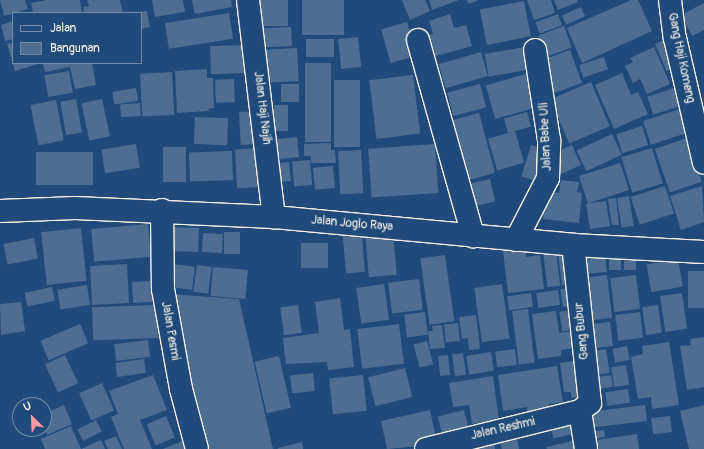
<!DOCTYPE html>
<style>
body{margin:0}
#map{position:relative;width:704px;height:449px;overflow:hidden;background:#1f4a7a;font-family:Pangolin,sans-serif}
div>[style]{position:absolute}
.building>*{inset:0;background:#4d6e92;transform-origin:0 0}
.roads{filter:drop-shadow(1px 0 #f4f1e8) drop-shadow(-1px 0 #f4f1e8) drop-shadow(0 1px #f4f1e8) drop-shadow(0 -1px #f4f1e8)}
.minor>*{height:22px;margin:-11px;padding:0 11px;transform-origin:11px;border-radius:11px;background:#1f4a7a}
.major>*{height:22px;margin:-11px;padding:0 11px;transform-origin:11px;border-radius:11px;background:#1f4a7a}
span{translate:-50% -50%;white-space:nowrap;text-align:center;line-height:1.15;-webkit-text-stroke:3.5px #1f4a7a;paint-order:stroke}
.street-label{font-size:12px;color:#f4f1e8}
.legend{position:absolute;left:12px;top:12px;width:130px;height:52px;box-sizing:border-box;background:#1f4a7a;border:1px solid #748da6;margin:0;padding:5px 7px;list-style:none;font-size:12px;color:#f4f1e8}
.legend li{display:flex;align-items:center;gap:8px;height:20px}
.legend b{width:20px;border:1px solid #748da6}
.north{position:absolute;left:12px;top:397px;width:40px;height:40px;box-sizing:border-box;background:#1f4a7a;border:1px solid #748da6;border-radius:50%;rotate:336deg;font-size:11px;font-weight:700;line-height:16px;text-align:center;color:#f4f1e8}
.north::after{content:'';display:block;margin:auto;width:14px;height:18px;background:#ff9aa2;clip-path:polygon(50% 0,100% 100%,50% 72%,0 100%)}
</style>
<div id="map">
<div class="building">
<i style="clip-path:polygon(0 0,25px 0,28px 9px,4px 16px)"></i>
<i style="clip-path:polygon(47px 0,80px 0,82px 13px,33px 13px,31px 3px)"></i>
<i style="clip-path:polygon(87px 0,120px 0,123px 13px,84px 13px,83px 7px,89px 6px)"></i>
<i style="clip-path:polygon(152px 0,183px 0,185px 12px,155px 17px)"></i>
<i style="clip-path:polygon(192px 0,231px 0,232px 7px,195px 14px)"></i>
<i style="left:257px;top:0;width:31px;height:26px"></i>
<i style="left:302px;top:0;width:42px;height:35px"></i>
<i style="clip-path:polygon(402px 0,425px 0,430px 11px,410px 20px)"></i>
<i style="clip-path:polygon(429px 0,459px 0,432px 10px)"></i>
<i style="clip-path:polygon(467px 0,479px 0,469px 4px)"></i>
<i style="clip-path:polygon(527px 0,551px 0,555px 13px,534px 20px)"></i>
<i style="clip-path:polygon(554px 0,577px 0,578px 2px,558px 10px)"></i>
<i style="clip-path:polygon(631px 0,638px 0,652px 31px,582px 63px,567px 28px)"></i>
<i style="left:524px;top:1px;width:36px;height:45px;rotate:79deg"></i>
<i style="clip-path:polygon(704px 3px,704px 30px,692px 36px,681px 15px)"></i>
<i style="left:581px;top:7px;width:10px;height:21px;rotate:66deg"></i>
<i style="clip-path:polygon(147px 11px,150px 27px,141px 29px,141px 13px,138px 12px)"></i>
<i style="left:229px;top:13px;width:26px;height:65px;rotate:81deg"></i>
<i style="clip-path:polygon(450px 14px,454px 28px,466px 25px,472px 46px,429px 58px,423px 37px,433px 34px,429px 21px)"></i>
<i style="left:558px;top:14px;width:12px;height:24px;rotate:70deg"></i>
<i style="clip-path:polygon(13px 21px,13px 39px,5px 41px,1px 25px)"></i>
<i style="left:407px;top:22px;width:35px;height:27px;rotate:74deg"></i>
<i style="left:564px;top:26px;width:23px;height:27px;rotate:70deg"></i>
<i style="left:291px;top:27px;width:19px;height:30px;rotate:87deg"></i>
<i style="left:358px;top:37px;width:30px;height:20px;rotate:84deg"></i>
<i style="left:334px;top:39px;width:18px;height:28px;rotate:90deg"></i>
<i style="left:666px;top:39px;width:30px;height:12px;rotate:67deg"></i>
<i style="clip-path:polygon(13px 43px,13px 63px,41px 63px,15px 71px,7px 44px)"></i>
<i style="left:244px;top:45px;width:28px;height:34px;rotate:88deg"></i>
<i style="left:530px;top:46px;width:23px;height:46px;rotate:80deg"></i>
<i style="clip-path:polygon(654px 47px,670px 84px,647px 94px,640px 79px,633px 83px,625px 66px,633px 62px,630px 58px)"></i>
<i style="left:297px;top:48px;width:33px;height:33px;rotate:87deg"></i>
<i style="left:570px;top:50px;width:35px;height:30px;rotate:70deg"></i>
<i style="left:481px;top:52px;width:25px;height:44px;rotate:74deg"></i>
<i style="left:604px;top:57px;width:13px;height:26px;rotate:72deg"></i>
<i style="clip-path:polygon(43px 63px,92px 63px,96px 85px,75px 89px,70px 67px,45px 72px)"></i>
<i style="left:305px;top:63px;width:26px;height:79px"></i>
<i style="clip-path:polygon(207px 69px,207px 78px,213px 78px,214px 108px,208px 109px,209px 111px,177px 113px,175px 71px)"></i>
<i style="left:69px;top:71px;width:22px;height:25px;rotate:80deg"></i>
<i style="left:172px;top:72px;width:43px;height:32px;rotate:87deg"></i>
<i style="left:529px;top:73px;width:35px;height:45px;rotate:74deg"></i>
<i style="clip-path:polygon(622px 73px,631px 95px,638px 92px,648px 114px,614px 129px,595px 85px)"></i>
<i style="left:413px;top:75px;width:59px;height:44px;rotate:83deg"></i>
<i style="left:234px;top:79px;width:23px;height:19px;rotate:88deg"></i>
<i style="left:334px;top:80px;width:26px;height:67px"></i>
<i style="left:591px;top:82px;width:48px;height:44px;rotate:67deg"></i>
<i style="left:281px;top:84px;width:18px;height:18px"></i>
<i style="left:480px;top:84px;width:24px;height:34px;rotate:75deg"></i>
<i style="left:136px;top:88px;width:13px;height:24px;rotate:81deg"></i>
<i style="left:674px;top:88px;width:19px;height:28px;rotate:72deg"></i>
<i style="left:76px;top:99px;width:34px;height:16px;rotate:80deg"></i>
<i style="left:102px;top:99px;width:38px;height:21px;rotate:78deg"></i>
<i style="left:56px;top:100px;width:41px;height:26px;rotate:79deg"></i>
<i style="left:140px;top:103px;width:13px;height:20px;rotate:86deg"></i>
<i style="left:274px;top:105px;width:14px;height:26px"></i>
<i style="left:686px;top:107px;width:25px;height:45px;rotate:72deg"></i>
<i style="left:260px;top:111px;width:33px;height:21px;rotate:87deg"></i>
<i style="left:527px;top:112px;width:15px;height:24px;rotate:74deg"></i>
<i style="left:479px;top:113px;width:62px;height:33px;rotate:75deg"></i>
<i style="left:195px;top:117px;width:33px;height:27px;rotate:2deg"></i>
<i style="left:642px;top:126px;width:20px;height:27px;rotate:72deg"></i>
<i style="left:515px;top:131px;width:33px;height:28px;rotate:74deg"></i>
<i style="left:612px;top:134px;width:23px;height:39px;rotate:65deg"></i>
<i style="left:297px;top:137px;width:20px;height:24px;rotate:84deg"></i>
<i style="left:687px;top:138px;width:46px;height:34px;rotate:71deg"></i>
<i style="clip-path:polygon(331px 143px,331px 150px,335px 150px,336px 163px,311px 163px,311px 156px,304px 156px,304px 144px)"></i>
<i style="left:136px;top:144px;width:24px;height:35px;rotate:81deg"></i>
<i style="left:435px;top:144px;width:49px;height:67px;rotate:86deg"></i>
<i style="left:531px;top:145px;width:14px;height:33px;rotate:17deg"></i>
<i style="left:572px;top:145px;width:22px;height:23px;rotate:66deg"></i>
<i style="left:163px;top:147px;width:23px;height:35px"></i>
<i style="left:262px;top:148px;width:39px;height:27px;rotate:87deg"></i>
<i style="left:652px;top:148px;width:37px;height:32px;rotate:73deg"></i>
<i style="left:361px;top:150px;width:43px;height:23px;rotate:87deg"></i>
<i style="left:232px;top:151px;width:29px;height:43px;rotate:88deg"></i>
<i style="left:36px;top:152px;width:57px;height:33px"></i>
<i style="left:310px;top:160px;width:25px;height:18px;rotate:85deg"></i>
<i style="left:289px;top:162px;width:19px;height:14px;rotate:84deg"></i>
<i style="clip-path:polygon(620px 163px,629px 190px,589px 203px,606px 201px,610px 226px,590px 229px,586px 204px,588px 204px,579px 176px)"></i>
<i style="left:333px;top:166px;width:22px;height:20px;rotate:85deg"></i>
<i style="left:490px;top:179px;width:23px;height:27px;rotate:77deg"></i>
<i style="clip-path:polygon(561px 180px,579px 182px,577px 192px,582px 193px,579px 223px,543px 219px,546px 191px,559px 193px)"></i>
<i style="left:665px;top:186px;width:29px;height:36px;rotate:72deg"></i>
<i style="clip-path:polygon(702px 186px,704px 222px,681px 230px,670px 196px)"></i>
<i style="left:629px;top:196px;width:30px;height:12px;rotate:81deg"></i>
<i style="clip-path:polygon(616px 198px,619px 225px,612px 225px,608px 199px)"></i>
<i style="left:148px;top:224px;width:33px;height:57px;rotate:85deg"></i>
<i style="left:361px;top:226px;width:46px;height:19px;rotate:85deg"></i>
<i style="left:171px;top:227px;width:28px;height:24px;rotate:2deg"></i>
<i style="left:81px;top:228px;width:53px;height:40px;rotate:84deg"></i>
<i style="left:224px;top:232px;width:16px;height:22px"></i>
<i style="left:393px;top:232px;width:43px;height:28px;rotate:85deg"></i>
<i style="left:203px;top:233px;width:20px;height:19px;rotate:3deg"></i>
<i style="left:34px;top:238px;width:21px;height:31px;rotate:79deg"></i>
<i style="left:301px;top:243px;width:27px;height:25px"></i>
<i style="clip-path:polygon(525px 249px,526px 257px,540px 255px,544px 289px,508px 293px,503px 251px)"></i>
<i style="left:556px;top:251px;width:35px;height:13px;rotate:83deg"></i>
<i style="left:605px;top:251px;width:21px;height:27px;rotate:85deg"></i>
<i style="left:571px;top:252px;width:32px;height:13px;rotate:83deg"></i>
<i style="left:445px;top:255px;width:67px;height:25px;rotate:82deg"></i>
<i style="left:609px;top:255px;width:12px;height:15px"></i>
<i style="left:624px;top:256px;width:12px;height:14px"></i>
<i style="left:678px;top:259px;width:28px;height:32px;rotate:80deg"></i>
<i style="left:127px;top:264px;width:39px;height:37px;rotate:87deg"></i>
<i style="left:172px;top:264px;width:23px;height:23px;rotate:7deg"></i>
<i style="left:197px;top:265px;width:15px;height:27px;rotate:8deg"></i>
<i style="left:213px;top:267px;width:35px;height:29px;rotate:5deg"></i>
<i style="left:688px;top:271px;width:16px;height:37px"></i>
<i style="left:607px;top:275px;width:43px;height:28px;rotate:83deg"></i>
<i style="left:636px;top:275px;width:34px;height:26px;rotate:83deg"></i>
<i style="left:419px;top:279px;width:31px;height:31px;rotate:83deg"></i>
<i style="left:151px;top:281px;width:21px;height:19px;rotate:87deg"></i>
<i style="left:384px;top:284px;width:36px;height:28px;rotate:82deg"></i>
<i style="left:502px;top:284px;width:55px;height:28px;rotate:82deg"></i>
<i style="left:87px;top:285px;width:20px;height:30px;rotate:81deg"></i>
<i style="left:52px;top:287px;width:14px;height:28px;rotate:78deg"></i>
<i style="left:574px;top:287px;width:18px;height:14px;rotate:81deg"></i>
<i style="left:558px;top:290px;width:15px;height:22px;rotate:82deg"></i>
<i style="left:531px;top:293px;width:14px;height:24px;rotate:82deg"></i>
<i style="left:682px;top:293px;width:36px;height:22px;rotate:82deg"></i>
<i style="clip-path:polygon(170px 294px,239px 299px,273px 449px,203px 449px)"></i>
<i style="clip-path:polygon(340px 298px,344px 330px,350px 329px,354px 367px,328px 370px,327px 362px,286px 364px,283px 338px,319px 333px,315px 302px)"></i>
<i style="clip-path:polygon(21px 302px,25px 331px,1px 335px,0 304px)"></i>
<i style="left:157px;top:305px;width:33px;height:65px;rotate:88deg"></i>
<i style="left:298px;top:305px;width:28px;height:18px;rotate:82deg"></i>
<i style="left:658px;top:305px;width:28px;height:16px;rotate:82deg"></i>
<i style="left:528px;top:309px;width:54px;height:16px;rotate:83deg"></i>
<i style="left:577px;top:309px;width:20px;height:18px;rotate:81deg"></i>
<i style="clip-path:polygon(556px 311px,559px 333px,573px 331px,575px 348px,561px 350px,561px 356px,538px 359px,532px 314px)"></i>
<i style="left:425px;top:312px;width:23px;height:21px;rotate:83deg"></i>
<i style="left:640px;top:312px;width:26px;height:25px;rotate:83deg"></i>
<i style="clip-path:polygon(476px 315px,480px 349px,469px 350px,468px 338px,462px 339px,459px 317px)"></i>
<i style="clip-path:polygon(610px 322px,613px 346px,596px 348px,595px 343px,586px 344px,584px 325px)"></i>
<i style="left:458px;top:323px;width:18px;height:14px;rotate:84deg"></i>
<i style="left:80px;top:324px;width:21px;height:43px;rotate:67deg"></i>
<i style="left:399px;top:324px;width:40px;height:42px;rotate:83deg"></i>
<i style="clip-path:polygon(442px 325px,445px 348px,430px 349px,428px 331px,433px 331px,432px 326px)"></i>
<i style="clip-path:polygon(704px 337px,704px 387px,687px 390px,680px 346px,691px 345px,690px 339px)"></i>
<i style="left:148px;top:340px;width:17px;height:34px;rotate:83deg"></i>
<i style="left:427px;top:341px;width:24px;height:14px;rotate:75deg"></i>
<i style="clip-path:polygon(669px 342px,679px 405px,652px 409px,651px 397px,638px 399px,631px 357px,643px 354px,642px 346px)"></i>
<i style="left:627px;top:346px;width:14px;height:15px;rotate:78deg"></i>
<i style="left:515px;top:349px;width:16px;height:20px;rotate:83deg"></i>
<i style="left:606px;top:349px;width:24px;height:19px;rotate:81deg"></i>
<i style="left:491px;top:352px;width:19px;height:25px;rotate:81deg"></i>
<i style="left:463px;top:353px;width:22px;height:11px;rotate:82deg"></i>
<i style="left:65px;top:355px;width:31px;height:22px;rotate:65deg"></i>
<i style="left:448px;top:355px;width:20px;height:10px;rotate:84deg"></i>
<i style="left:279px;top:356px;width:53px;height:25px;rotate:77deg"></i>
<i style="left:144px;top:359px;width:14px;height:29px;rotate:82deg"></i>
<i style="clip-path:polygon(581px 360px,586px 396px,571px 398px,571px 392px,564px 392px,560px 363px)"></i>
<i style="left:626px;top:365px;width:20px;height:15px;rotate:81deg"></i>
<i style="clip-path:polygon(557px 366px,563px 402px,549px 404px,551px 413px,528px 416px,527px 407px,503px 411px,498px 375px)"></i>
<i style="left:405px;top:368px;width:30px;height:38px;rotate:76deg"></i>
<i style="left:313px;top:373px;width:18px;height:23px;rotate:84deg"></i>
<i style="clip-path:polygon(153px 375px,167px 410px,140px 420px,152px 449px,124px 449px,111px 417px,118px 414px,109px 391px)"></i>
<i style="left:363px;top:375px;width:36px;height:34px;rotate:84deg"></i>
<i style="left:611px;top:375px;width:12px;height:23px;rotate:81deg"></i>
<i style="clip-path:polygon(493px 376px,499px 420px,472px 424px,469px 405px,453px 407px,449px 383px)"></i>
<i style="left:102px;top:383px;width:30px;height:25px;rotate:66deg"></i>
<i style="left:628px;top:389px;width:14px;height:23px;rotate:82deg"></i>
<i style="clip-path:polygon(64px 405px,72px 424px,47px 435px,44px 429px,44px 414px)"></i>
<i style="left:645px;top:405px;width:16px;height:55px;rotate:83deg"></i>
<i style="clip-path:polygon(704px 405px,704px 449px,689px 449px,680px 411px)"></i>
<i style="clip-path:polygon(430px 410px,436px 438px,417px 442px,418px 446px,387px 449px,381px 421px)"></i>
<i style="left:464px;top:410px;width:25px;height:27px;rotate:76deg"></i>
<i style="left:166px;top:416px;width:23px;height:21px;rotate:67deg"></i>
<i style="left:575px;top:416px;width:17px;height:26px;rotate:77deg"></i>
<i style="left:670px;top:416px;width:16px;height:19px;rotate:83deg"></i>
<i style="left:96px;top:420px;width:13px;height:21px;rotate:63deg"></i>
<i style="clip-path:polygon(71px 426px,81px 449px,101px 440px,105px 449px,45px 449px,41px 439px)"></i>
<i style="left:604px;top:430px;width:7px;height:18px;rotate:82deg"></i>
<i style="clip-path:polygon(637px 434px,639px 449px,591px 449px,590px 441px)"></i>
<i style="clip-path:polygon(116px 436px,122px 449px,108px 449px,104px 441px)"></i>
<i style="clip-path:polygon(494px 438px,495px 449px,463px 449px)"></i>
<i style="clip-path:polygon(187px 439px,192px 449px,163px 449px)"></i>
<i style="clip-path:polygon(517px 439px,519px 449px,502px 449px,500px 442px)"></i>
<i style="clip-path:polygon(578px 440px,580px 449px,547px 449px,546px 447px)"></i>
<i style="clip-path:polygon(302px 442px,303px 449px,278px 449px,278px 448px)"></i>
</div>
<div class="roads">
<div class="minor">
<i style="left:248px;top:0;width:219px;rotate:83.2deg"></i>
<i style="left:670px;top:0;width:38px;rotate:83deg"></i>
<i style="left:675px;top:38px;width:128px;rotate:76.9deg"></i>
<i style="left:418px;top:40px;width:204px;rotate:74.3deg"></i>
<i style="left:162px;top:210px;width:79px;rotate:89.3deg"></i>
<i style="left:163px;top:289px;width:102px;rotate:79.8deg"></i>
<i style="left:181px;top:389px;width:62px;rotate:75.1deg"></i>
<i style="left:516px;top:240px;width:70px;rotate:-62.7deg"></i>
<i style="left:548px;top:178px;width:38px;rotate:-88deg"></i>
<i style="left:549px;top:140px;width:91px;rotate:-98.8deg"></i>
<i style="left:580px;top:411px;width:38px;rotate:81deg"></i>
<i style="left:426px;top:449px;width:159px;rotate:-13.9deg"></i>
<i style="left:580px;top:411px;width:13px;rotate:-39deg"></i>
<i style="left:590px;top:403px;width:159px;rotate:-96.1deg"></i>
</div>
<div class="major">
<i style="left:0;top:211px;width:75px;rotate:-2.3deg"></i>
<i style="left:75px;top:208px;width:199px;rotate:2.6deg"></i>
<i style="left:274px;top:217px;width:300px;rotate:5.3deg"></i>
<i style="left:573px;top:245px;width:131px;rotate:3.1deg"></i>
</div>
</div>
<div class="street-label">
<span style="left:681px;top:58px;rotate:78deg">Gang Haji Komeng</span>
<span style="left:262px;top:108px;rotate:83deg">Jalan Haji Najih</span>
<span style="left:546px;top:137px;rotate:-93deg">Jalan Babe Uli</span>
<span style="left:352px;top:224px;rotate:5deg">Jalan Joglo Raya</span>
<span style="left:170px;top:331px;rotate:80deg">Jalan Pesmi</span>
<span style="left:582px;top:331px;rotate:-96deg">Gang Bubur</span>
<span style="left:503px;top:429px;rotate:-13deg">Jalan Reshmi</span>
</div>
<ul class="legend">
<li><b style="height:5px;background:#1f4a7a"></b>Jalan</li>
<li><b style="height:11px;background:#4d6e92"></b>Bangunan</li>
</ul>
<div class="north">U</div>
</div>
